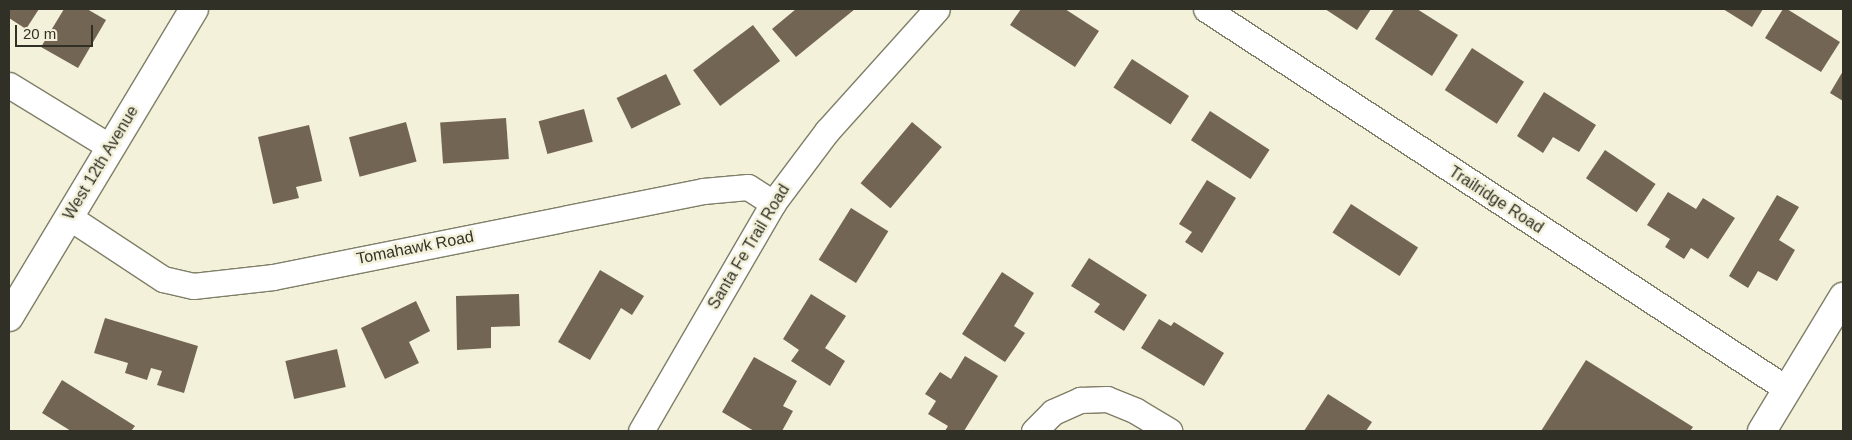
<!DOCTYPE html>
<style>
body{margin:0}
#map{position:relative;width:1852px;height:440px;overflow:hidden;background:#f3f1d9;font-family:Arial,sans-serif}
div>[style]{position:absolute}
.building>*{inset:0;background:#736553;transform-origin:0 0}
.roads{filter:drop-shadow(1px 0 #7f7e68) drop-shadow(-1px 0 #7f7e68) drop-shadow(0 1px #7f7e68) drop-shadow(0 -1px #7f7e68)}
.street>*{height:25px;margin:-12.5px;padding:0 12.5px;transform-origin:12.5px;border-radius:12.5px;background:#fff}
.secondary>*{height:28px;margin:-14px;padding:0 14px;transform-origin:14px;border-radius:14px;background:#fff}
span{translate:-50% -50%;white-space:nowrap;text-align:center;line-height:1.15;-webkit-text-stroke:5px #f3f1d9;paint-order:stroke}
.street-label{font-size:16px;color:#313027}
.frame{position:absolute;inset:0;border:10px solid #313027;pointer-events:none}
.scale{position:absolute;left:15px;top:25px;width:78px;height:22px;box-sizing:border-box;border:2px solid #313027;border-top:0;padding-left:6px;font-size:15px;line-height:18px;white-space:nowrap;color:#313027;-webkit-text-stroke:4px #f3f1d9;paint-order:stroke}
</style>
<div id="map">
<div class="building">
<i style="clip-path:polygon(9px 9px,39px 9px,26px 29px,9px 18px)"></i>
<i style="clip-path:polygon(64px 9px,87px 9px,106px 20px,78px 68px,41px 47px)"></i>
<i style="clip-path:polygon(796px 9px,855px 9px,796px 57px,772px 29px)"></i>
<i style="clip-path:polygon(1021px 9px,1065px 9px,1099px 31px,1075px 67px,1010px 25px)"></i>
<i style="clip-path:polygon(1325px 9px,1371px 9px,1357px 30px)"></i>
<i style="clip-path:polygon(1394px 9px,1417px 9px,1458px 35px,1432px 76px,1375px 39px)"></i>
<i style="clip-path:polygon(1723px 9px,1763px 9px,1752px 27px)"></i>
<i style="clip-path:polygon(1783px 9px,1787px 9px,1840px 42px,1821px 72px,1765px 38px)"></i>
<i style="left:753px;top:25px;width:45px;height:75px;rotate:53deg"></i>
<i style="left:1472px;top:48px;width:62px;height:50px;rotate:33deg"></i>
<i style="left:1132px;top:59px;width:68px;height:34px;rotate:33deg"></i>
<i style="clip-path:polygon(1843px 71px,1843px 101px,1830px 93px)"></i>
<i style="left:666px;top:74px;width:34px;height:55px;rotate:64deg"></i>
<i style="clip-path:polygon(1544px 92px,1596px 125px,1579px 152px,1553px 137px,1543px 153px,1517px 136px)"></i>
<i style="left:584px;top:109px;width:34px;height:47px;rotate:75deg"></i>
<i style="left:1210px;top:111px;width:71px;height:35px;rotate:33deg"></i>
<i style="left:506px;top:118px;width:41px;height:66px;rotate:86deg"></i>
<i style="left:406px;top:122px;width:41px;height:59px;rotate:75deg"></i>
<i style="left:912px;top:122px;width:39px;height:80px;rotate:40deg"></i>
<i style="clip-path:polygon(309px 125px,322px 181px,296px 187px,299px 198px,273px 204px,258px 137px)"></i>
<i style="left:1605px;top:150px;width:61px;height:34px;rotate:34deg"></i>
<i style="clip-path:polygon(1207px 180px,1236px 198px,1202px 253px,1185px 242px,1192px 232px,1179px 224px)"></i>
<i style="clip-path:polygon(1668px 192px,1696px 209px,1703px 198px,1735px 218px,1708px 259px,1691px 248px,1684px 259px,1665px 247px,1670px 239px,1647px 225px)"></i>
<i style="clip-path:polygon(1777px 195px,1799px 207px,1779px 240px,1795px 250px,1777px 281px,1758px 271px,1748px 288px,1729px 276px)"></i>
<i style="left:1351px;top:204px;width:80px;height:34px;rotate:33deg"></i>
<i style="left:851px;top:208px;width:44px;height:61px;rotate:32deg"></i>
<i style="clip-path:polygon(1089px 258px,1147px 295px,1124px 331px,1094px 312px,1100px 304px,1071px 286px)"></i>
<i style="clip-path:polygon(600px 270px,644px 296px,632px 315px,621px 308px,590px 360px,558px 342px)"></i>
<i style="clip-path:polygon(1002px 272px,1034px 293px,1014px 326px,1025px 333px,1005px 362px,962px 334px)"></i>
<i style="clip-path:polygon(519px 294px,520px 326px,491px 327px,491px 348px,457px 350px,456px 296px)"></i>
<i style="clip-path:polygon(811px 294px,846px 316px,825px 348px,845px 361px,830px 386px,791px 361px,799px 350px,783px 339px)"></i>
<i style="clip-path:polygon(416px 301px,430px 331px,409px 342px,419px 363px,385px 379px,361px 328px)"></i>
<i style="clip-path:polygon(105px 318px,198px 346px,184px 393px,157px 385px,162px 371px,151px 368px,147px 380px,125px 373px,128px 363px,94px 353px)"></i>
<i style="clip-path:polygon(1159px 319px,1171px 326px,1174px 322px,1224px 353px,1204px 386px,1141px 348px)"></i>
<i style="left:337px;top:349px;width:39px;height:53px;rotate:77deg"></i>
<i style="clip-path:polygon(965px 356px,998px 376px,964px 431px,945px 431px,948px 426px,928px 414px,936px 401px,925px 394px,940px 372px,951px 379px)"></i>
<i style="clip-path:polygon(754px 357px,797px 381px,783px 406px,793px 411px,782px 431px,754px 431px,722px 412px)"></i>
<i style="clip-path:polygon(1586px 360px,1693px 427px,1690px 431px,1541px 431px)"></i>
<i style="clip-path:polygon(62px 380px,135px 426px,131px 431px,71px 431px,42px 413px)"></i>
<i style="clip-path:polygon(1328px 394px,1372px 422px,1366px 431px,1304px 431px)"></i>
</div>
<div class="roads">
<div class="street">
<i style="left:1206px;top:9px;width:694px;rotate:33.19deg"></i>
<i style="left:9px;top:85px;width:119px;rotate:31.5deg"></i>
<i style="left:69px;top:217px;width:113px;rotate:33.4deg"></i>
<i style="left:163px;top:279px;width:31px;rotate:13deg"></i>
<i style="left:193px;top:286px;width:81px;rotate:-6.4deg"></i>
<i style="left:273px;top:277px;width:439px;rotate:-11.3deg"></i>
<i style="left:703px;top:191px;width:45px;rotate:-5.1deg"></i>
<i style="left:748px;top:187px;width:30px;rotate:33deg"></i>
<i style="left:641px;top:431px;width:263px;rotate:-59.9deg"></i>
<i style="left:773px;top:203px;width:90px;rotate:-53.1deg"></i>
<i style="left:827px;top:131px;width:164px;rotate:-48deg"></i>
<i style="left:1034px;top:431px;width:27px;rotate:-45deg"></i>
<i style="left:1053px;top:412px;width:30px;rotate:-24deg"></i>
<i style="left:1080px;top:400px;width:27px;rotate:-2deg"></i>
<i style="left:1107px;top:399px;width:31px;rotate:22deg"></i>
<i style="left:1136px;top:411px;width:39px;rotate:31deg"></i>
</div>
<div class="secondary">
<i style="left:9px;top:317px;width:359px;rotate:-59deg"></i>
<i style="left:1762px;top:431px;width:157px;rotate:-58.8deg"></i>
</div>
</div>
<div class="street-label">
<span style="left:101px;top:163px;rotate:-59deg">West 12th Avenue</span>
<span style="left:1496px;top:200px;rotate:33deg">Trailridge Road</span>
<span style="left:749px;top:247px;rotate:-59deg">Santa Fe Trail Road</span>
<span style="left:415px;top:248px;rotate:-11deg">Tomahawk Road</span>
</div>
<div class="frame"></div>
<div class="scale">20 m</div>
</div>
